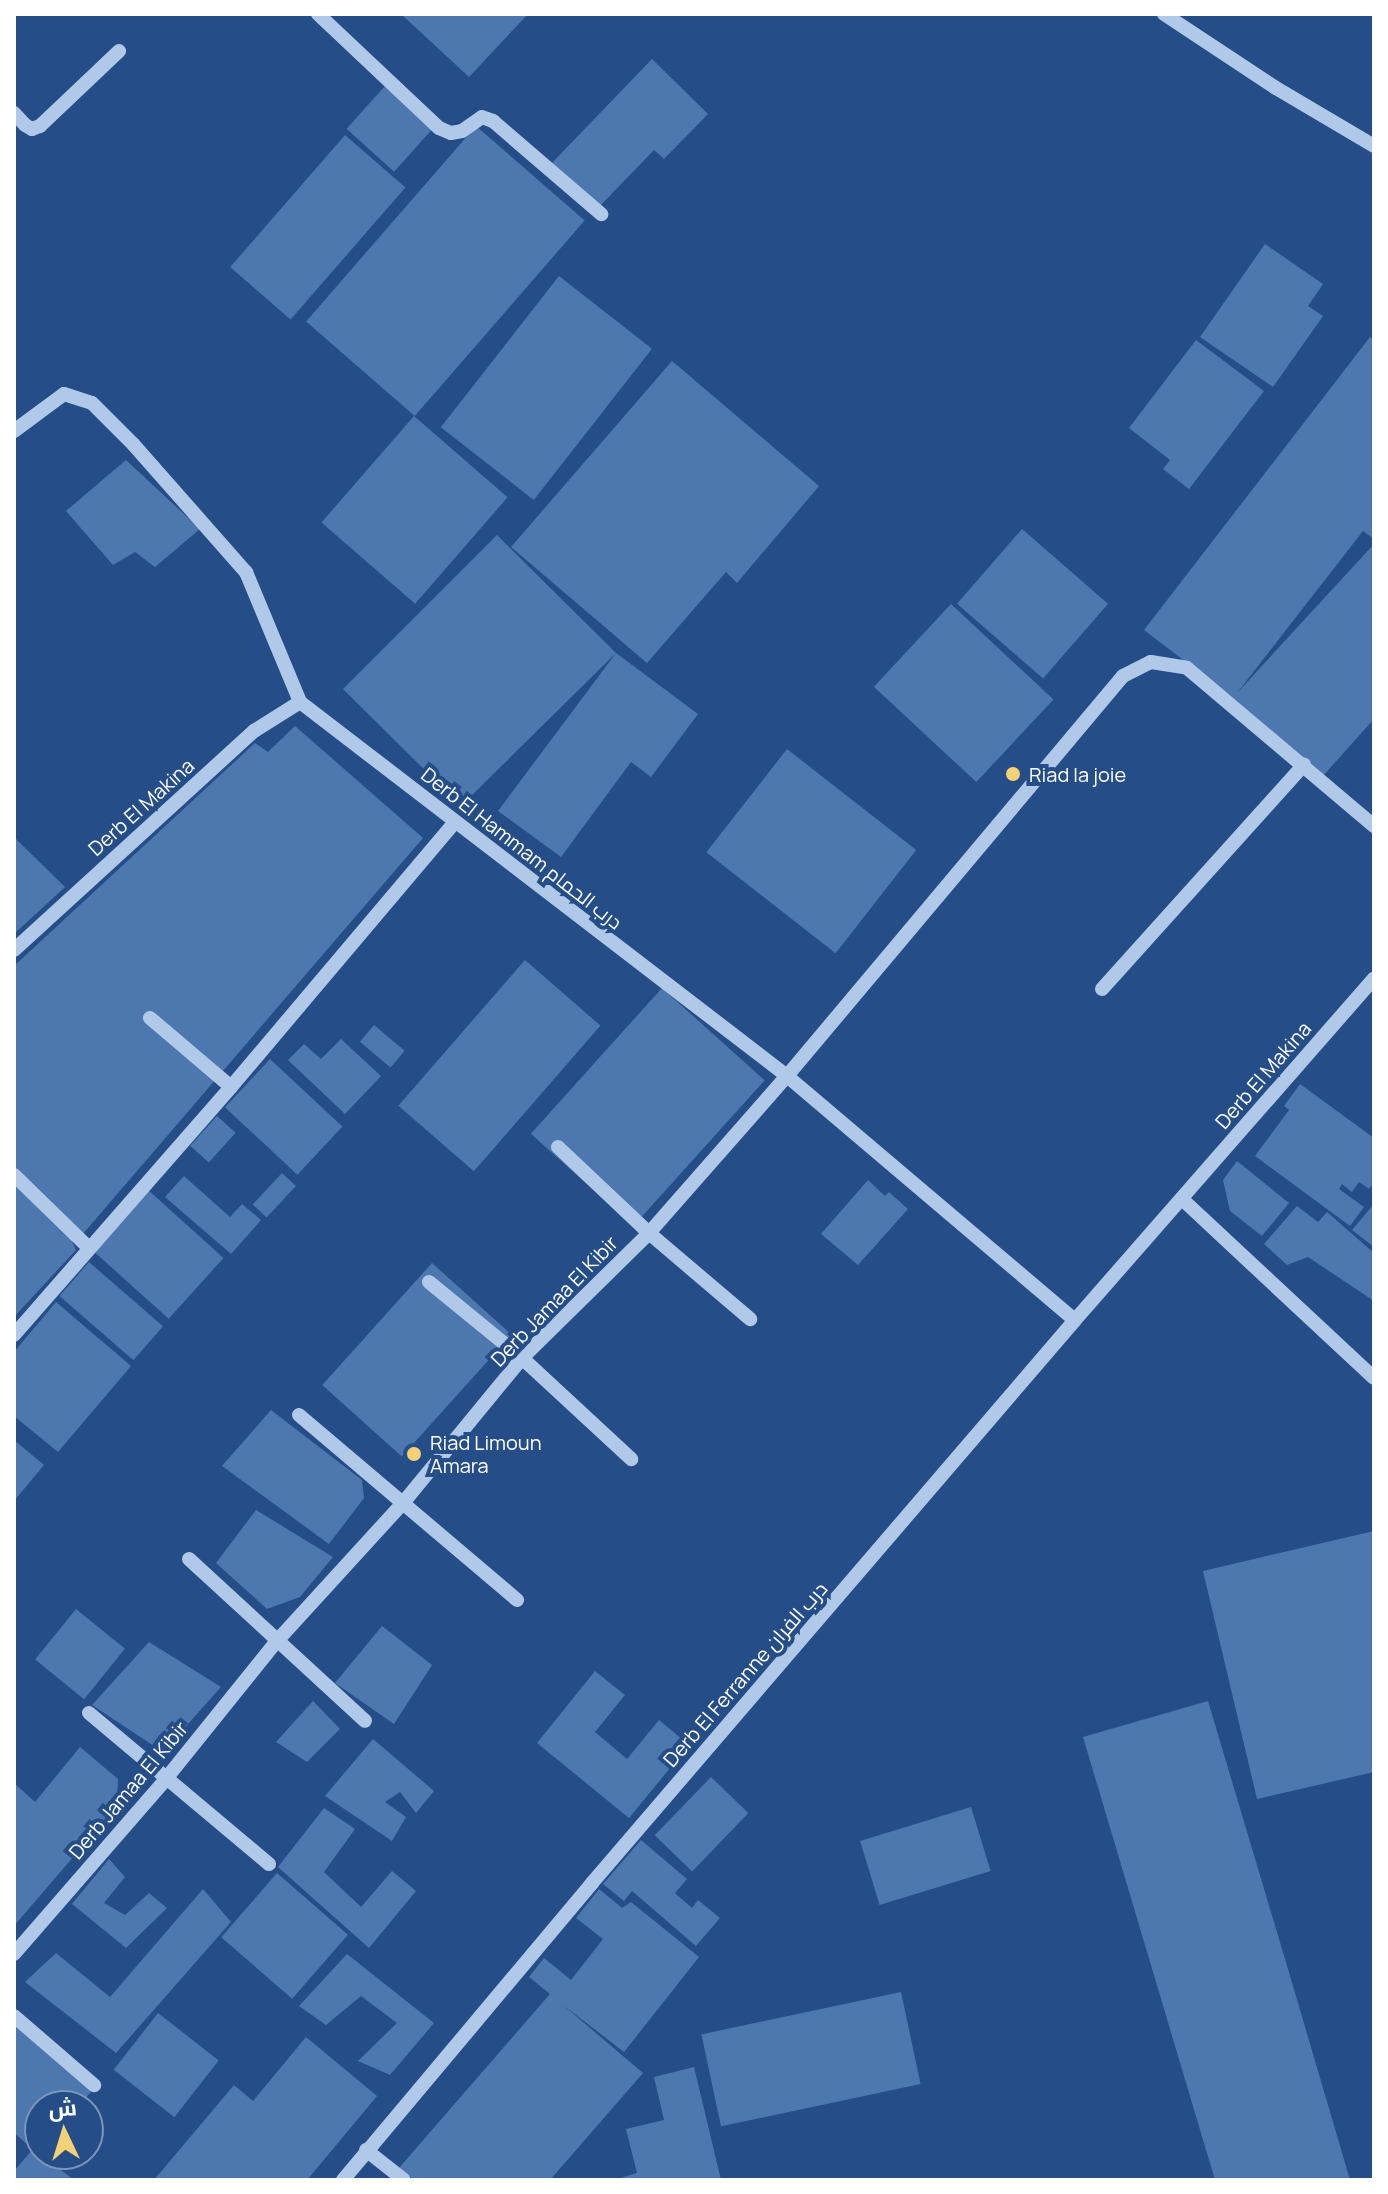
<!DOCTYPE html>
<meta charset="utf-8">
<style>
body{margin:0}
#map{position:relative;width:1388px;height:2194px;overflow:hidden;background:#254e88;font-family:Manrope,Cairo,sans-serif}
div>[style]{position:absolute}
.building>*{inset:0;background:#4d77af;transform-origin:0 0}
.minor>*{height:14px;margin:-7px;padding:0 7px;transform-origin:7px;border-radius:7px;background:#b0c9e9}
.dots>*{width:22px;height:22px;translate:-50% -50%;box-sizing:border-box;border:4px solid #254e88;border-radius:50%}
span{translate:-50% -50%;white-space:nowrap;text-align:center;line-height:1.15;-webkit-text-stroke:8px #254e88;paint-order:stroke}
.poi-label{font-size:20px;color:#fff}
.left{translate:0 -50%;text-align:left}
.street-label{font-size:20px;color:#fff}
.frame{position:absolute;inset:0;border:16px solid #fff;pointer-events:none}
.north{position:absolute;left:24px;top:2090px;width:80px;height:80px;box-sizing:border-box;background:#254e88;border:2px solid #7c95b8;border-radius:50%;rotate:356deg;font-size:22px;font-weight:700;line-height:32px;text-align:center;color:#fff}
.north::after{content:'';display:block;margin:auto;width:28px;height:36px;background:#f3d174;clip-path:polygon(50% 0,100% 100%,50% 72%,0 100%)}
</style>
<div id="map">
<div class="building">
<i style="clip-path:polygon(401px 14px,528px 14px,469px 77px)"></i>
<i style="clip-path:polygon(652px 59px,708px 114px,664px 159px,654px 150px,597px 209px,550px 165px)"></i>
<i style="left:386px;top:85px;width:64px;height:59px;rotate:42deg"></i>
<i style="left:476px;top:126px;width:144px;height:259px;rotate:41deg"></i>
<i style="left:345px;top:135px;width:80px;height:175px;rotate:41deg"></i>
<i style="clip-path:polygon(1265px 244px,1323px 284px,1308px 306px,1323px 316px,1273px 387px,1200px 337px)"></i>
<i style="left:559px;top:276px;width:118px;height:192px;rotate:38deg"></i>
<i style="clip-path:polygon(1370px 337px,1374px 340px,1374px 539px,1363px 531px,1237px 693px,1374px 544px,1374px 719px,1322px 777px,1233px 698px,1144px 630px)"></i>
<i style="clip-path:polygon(1196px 340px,1264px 391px,1189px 489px,1163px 469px,1170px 460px,1129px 428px)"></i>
<i style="clip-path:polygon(672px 361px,819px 486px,737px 583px,726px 572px,647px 663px,511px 547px)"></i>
<i style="left:414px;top:416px;width:124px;height:141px;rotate:41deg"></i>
<i style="clip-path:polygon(126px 460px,200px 529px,155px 567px,135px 552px,113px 565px,66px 511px)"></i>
<i style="left:1022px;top:529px;width:114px;height:99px;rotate:41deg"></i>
<i style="clip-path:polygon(497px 535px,616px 653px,698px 714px,651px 777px,631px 762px,561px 857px,498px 811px,616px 653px,461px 806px,343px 689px)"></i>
<i style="left:951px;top:604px;width:140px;height:113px;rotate:43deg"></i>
<i style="clip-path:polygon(295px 726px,423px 838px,82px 1235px,14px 1171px,14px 966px,255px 743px,268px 752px)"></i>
<i style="left:787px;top:749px;width:164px;height:131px;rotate:38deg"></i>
<i style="clip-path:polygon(14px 837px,65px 887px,14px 934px)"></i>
<i style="left:525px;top:960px;width:100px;height:193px;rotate:41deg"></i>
<i style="left:662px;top:988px;width:138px;height:196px;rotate:42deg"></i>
<i style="left:374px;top:1025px;width:40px;height:22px;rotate:40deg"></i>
<i style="clip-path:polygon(341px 1039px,381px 1076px,345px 1114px,288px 1060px,304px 1044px,321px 1059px)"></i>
<i style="left:270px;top:1059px;width:99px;height:66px;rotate:43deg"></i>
<i style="clip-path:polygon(1300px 1084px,1374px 1138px,1374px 1183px,1369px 1189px,1359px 1182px,1352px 1192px,1342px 1184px,1339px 1189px,1364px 1207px,1350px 1226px,1255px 1156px,1289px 1110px,1284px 1106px)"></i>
<i style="left:217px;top:1116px;width:25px;height:40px;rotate:42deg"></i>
<i style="clip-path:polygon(1237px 1161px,1289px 1203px,1262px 1236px,1230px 1211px,1223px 1180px)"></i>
<i style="left:282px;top:1173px;width:19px;height:43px;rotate:43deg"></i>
<i style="clip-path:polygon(184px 1176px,230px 1217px,242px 1204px,261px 1220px,231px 1254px,165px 1197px)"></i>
<i style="clip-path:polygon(14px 1179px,68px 1233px,76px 1250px,14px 1317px)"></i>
<i style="clip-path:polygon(868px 1180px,885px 1196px,889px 1192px,908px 1209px,858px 1265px,821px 1234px)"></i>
<i style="left:147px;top:1189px;width:103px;height:82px;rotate:42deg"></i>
<i style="clip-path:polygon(1374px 1204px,1374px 1247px,1352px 1230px)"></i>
<i style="clip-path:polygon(1297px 1206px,1318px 1222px,1327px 1212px,1374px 1253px,1374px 1301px,1308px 1257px,1287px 1265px,1264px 1244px)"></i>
<i style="left:89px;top:1262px;width:98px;height:45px;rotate:41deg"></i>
<i style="left:432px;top:1263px;width:107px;height:164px;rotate:42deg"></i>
<i style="clip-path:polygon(56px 1302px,131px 1366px,58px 1452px,14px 1416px,14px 1352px)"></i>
<i style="clip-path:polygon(271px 1410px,362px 1480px,364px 1498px,329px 1544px,222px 1466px)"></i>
<i style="clip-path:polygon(14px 1440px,44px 1465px,14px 1501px)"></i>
<i style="clip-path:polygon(256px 1510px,333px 1557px,300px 1597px,267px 1609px,216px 1563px)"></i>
<i style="clip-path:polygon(1374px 1531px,1374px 1772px,1257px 1799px,1203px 1571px)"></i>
<i style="left:76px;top:1609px;width:63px;height:65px;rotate:39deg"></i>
<i style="clip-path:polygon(382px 1626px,432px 1665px,394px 1724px,335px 1683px)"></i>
<i style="clip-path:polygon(149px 1642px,221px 1687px,163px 1752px,92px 1705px)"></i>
<i style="clip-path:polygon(595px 1671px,625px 1695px,595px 1732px,627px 1759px,659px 1720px,689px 1745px,629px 1818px,537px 1743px)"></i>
<i style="clip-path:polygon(313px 1701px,340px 1729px,307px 1762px,276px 1742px)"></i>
<i style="clip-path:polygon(1208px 1701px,1296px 1996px,1350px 2180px,1215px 2180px,1083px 1737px)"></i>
<i style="clip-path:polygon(373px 1739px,434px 1791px,416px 1813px,400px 1792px,385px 1802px,406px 1817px,392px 1841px,325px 1796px)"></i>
<i style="clip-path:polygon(80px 1747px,118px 1779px,117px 1806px,14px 1926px,14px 1783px,35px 1802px)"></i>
<i style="left:711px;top:1777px;width:52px;height:81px;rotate:44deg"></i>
<i style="left:971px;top:1807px;width:67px;height:116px;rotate:73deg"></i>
<i style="clip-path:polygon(324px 1808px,355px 1829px,324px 1872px,361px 1907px,392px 1871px,416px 1891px,369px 1948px,278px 1867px)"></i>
<i style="clip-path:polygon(641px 1840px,687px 1879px,675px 1893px,692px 1908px,698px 1900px,720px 1918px,696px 1946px,632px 1891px,624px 1901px,603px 1884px)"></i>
<i style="clip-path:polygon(109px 1859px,125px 1877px,104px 1903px,125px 1915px,149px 1893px,167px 1908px,126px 1948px,72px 1904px)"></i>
<i style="left:277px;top:1873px;width:94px;height:85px;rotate:41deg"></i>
<i style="clip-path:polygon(203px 1889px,231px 1922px,116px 2053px,25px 1982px,56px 1953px,110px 1997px)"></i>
<i style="clip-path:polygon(599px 1889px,622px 1908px,631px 1902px,699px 1957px,624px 2052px,563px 2005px,643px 2073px,550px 2180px,414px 2180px,399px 2168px,550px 1994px,529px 1977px,544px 1958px,571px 1980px,603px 1939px,576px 1918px)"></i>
<i style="clip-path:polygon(347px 1954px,434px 2023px,390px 2075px,358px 2061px,397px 2023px,361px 1996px,326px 2025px,299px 2006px)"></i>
<i style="left:901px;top:1992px;width:94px;height:204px;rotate:78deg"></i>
<i style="left:158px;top:2013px;width:77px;height:72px;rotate:38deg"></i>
<i style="clip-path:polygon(14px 2024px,92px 2091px,78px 2106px,40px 2106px,40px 2154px,74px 2180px,14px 2180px,14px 2171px,33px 2149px,14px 2133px)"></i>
<i style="clip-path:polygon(306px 2037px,377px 2096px,307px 2180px,154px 2180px,234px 2085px,253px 2101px)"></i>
<i style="clip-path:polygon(694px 2067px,721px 2180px,614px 2180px,637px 2173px,626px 2129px,664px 2120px,654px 2077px)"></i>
</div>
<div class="minor">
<i style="left:318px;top:14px;width:166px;rotate:43.3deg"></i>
<i style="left:439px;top:128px;width:13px;rotate:23deg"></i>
<i style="left:451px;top:133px;width:11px;rotate:-10deg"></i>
<i style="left:462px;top:131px;width:24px;rotate:-35deg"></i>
<i style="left:482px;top:117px;width:12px;rotate:20deg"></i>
<i style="left:493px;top:121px;width:143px;rotate:40.7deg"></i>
<i style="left:1164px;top:14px;width:134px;rotate:33.5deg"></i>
<i style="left:1276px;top:88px;width:114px;rotate:30.6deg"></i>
<i style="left:14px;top:113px;width:16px;rotate:47deg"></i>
<i style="left:25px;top:125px;width:8px;rotate:30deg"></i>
<i style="left:32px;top:129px;width:9px;rotate:-21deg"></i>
<i style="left:40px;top:126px;width:109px;rotate:-43.5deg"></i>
<i style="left:14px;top:431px;width:62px;rotate:-36.5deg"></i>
<i style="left:64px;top:394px;width:29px;rotate:18deg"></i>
<i style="left:92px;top:403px;width:58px;rotate:45deg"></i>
<i style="left:133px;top:444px;width:171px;rotate:48.6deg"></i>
<i style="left:246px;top:572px;width:141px;rotate:67.4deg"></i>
<i style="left:300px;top:702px;width:614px;rotate:37.52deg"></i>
<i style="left:787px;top:1076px;width:377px;rotate:40.3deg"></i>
<i style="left:14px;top:950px;width:325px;rotate:-42.4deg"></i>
<i style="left:254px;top:731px;width:54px;rotate:-32.2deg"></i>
<i style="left:1102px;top:989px;width:302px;rotate:-48deg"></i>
<i style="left:150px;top:1018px;width:106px;rotate:40.4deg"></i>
<i style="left:558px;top:1147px;width:125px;rotate:43.4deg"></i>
<i style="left:649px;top:1233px;width:133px;rotate:40.4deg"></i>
<i style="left:14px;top:1175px;width:105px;rotate:44.2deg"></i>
<i style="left:1182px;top:1199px;width:262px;rotate:43deg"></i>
<i style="left:429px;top:1282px;width:120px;rotate:39.3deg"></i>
<i style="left:522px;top:1358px;width:149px;rotate:42.8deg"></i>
<i style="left:14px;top:1335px;width:330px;rotate:-48.8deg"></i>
<i style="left:231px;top:1087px;width:347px;rotate:-49.8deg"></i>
<i style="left:299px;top:1415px;width:286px;rotate:40.3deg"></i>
<i style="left:189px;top:1559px;width:239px;rotate:42.6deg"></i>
<i style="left:89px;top:1713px;width:235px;rotate:40deg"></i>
<i style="left:14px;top:1954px;width:230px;rotate:-49deg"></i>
<i style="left:165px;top:1780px;width:177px;rotate:-51.2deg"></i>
<i style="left:276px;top:1642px;width:188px;rotate:-47.6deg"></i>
<i style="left:403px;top:1503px;width:188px;rotate:-50.6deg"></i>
<i style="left:522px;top:1358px;width:178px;rotate:-44.5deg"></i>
<i style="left:649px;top:1233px;width:209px;rotate:-48.7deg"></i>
<i style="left:787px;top:1076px;width:522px;rotate:-49.97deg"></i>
<i style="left:1123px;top:676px;width:31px;rotate:-27deg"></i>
<i style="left:1151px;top:662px;width:36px;rotate:9deg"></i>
<i style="left:1187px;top:668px;width:245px;rotate:40.2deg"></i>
<i style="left:14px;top:2016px;width:106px;rotate:40.8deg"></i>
<i style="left:366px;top:2150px;width:48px;rotate:38.3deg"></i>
<i style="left:343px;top:2180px;width:388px;rotate:-50deg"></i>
<i style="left:592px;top:1883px;width:742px;rotate:-49.37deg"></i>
<i style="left:1075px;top:1320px;width:454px;rotate:-48.8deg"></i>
</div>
<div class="dots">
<i style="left:1013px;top:774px;background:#f3d174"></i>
<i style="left:414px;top:1454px;background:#f3d174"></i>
</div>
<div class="poi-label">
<span class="left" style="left:1029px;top:774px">Riad la joie</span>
<span class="left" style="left:430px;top:1454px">Riad Limoun<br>Amara</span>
</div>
<div class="street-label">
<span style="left:141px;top:807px;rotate:-42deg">Derb El Makina</span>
<span style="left:522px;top:848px;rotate:38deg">Derb El Hammam درب الحمام</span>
<span style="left:1263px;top:1075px;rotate:-49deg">Derb El Makina</span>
<span style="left:554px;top:1301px;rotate:-46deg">Derb Jamaa El Kibir</span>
<span style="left:745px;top:1674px;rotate:-49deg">Derb El Ferranne درب الفران</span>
<span style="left:128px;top:1790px;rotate:-50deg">Derb Jamaa El Kibir</span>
</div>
<div class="frame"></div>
<div class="north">ش</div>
</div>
